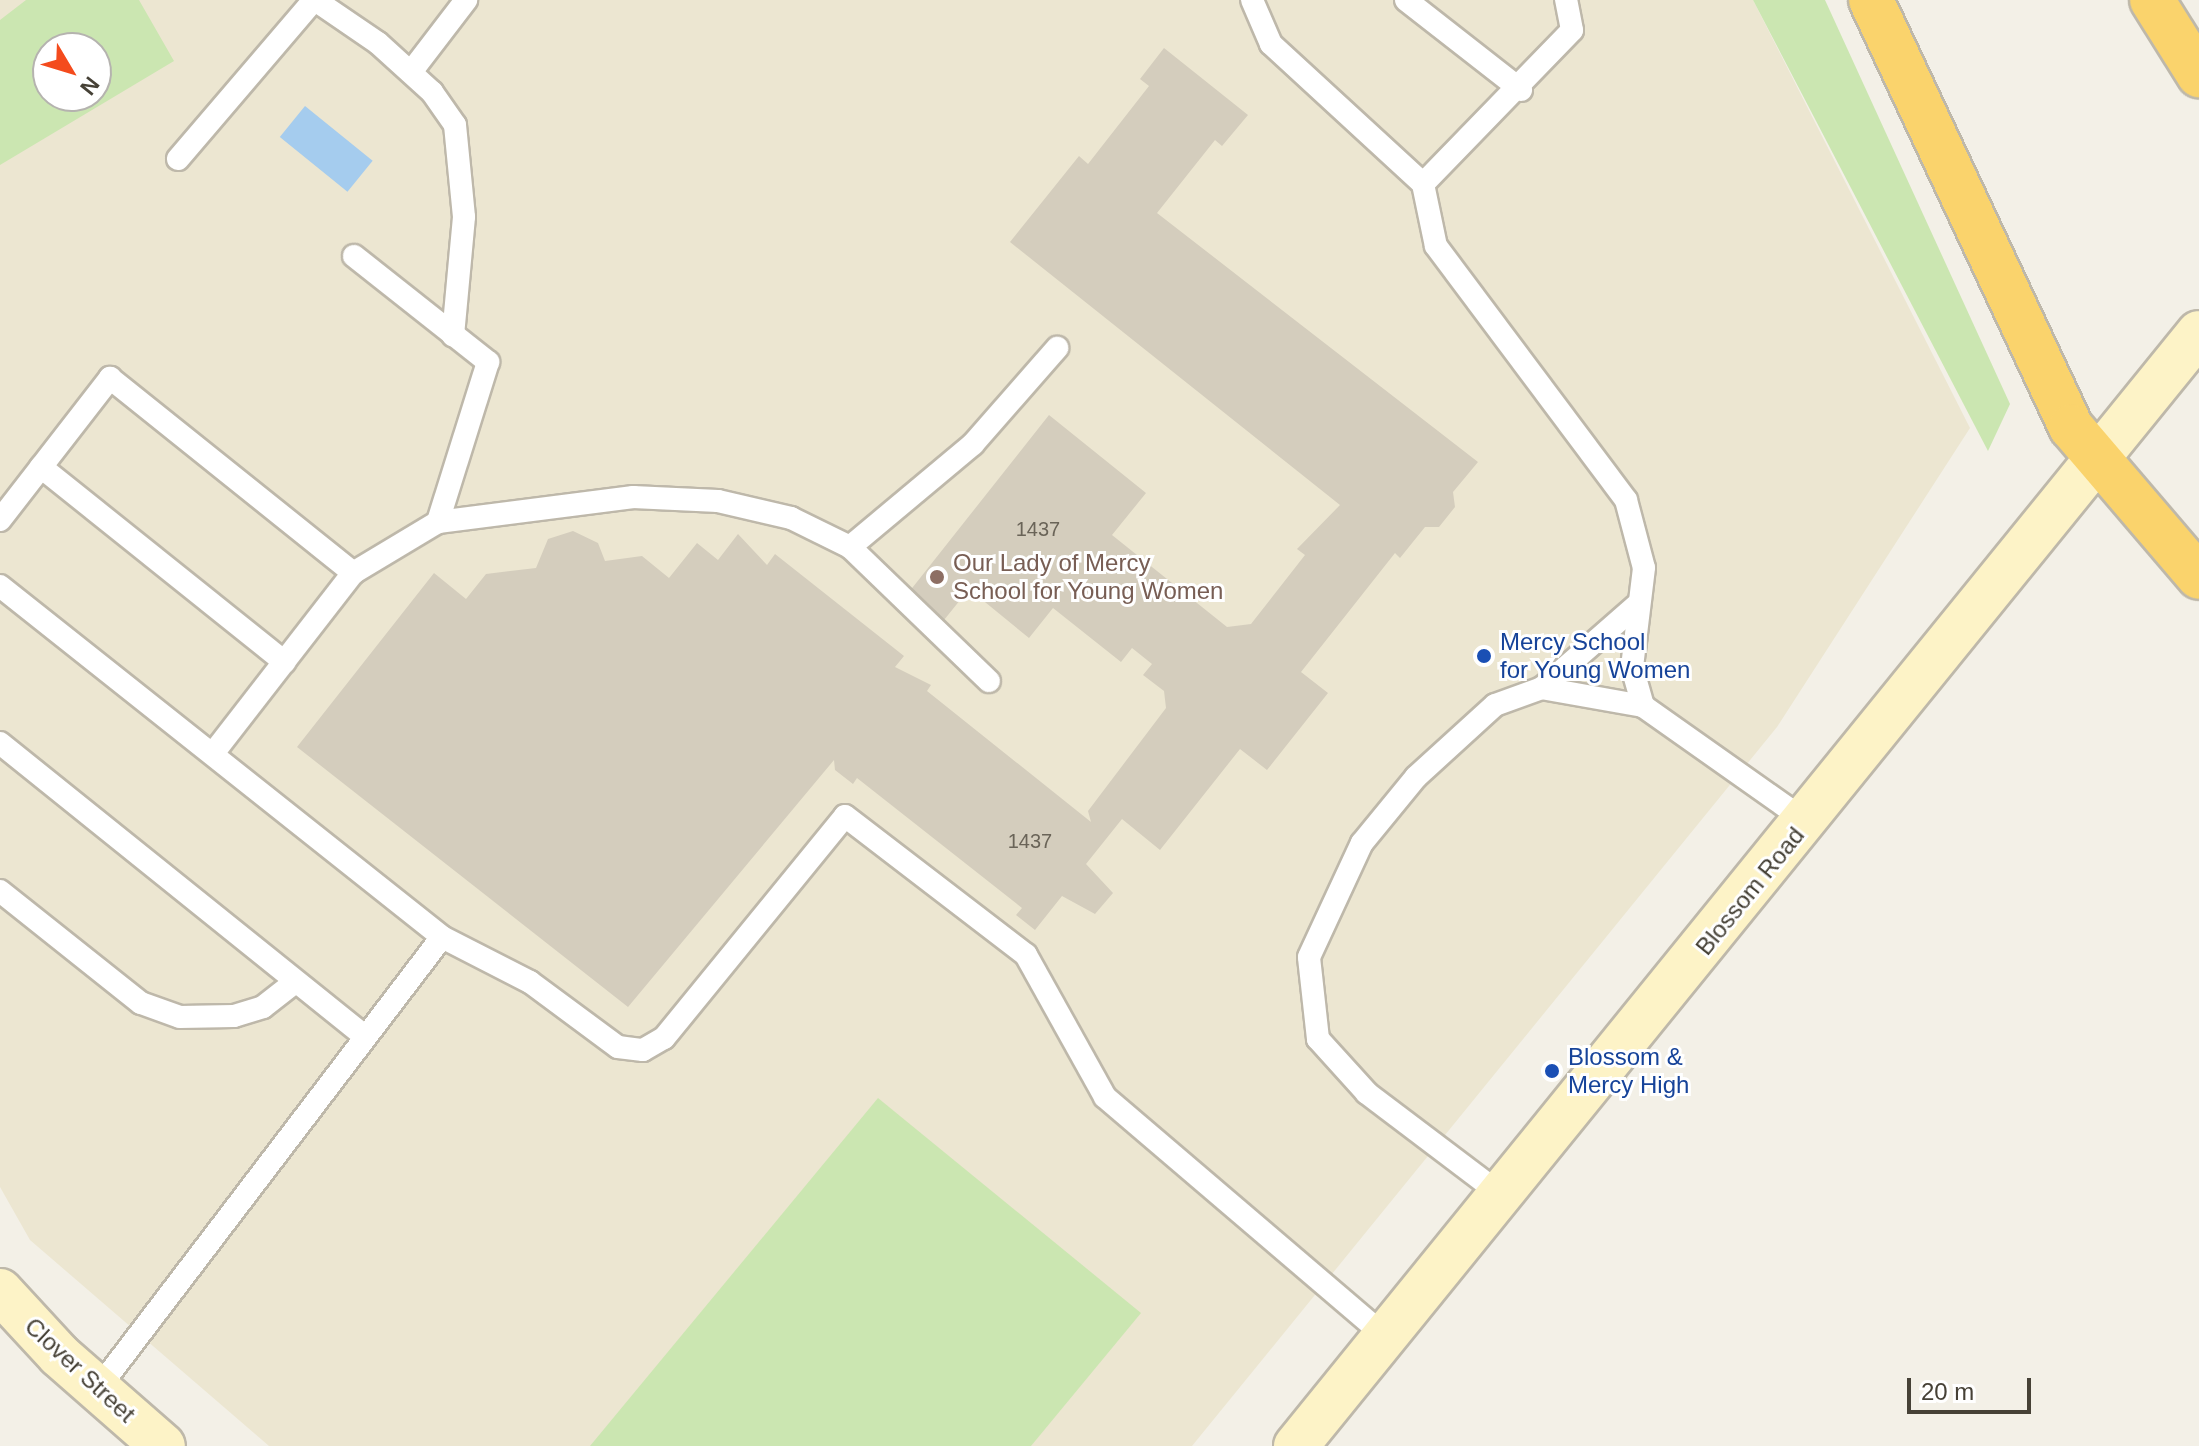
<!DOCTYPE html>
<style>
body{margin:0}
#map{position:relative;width:2199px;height:1446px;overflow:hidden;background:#f3f0e7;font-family:Arial,sans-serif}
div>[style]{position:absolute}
.education>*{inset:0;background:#ece6d1}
.green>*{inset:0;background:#cbe6b1}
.water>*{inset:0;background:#a5ccee;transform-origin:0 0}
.building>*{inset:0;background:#d4cdbd}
.roads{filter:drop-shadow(2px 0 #beb8aa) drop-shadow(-2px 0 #beb8aa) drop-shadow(0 2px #beb8aa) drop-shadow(0 -2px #beb8aa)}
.lane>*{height:22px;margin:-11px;padding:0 11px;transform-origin:11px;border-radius:11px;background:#fff}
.secondary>*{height:44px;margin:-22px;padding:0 22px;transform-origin:22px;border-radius:22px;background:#fdf3c7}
.highway>*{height:44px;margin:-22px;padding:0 22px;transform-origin:22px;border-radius:22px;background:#fad36c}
.dots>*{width:22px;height:22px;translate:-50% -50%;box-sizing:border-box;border:4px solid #fff;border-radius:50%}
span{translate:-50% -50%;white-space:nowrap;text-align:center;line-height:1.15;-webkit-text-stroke:6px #fff;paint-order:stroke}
.number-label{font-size:20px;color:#6a6458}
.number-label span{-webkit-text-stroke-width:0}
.education-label{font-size:24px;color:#785e54}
.left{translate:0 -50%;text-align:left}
.transit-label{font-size:24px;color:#164399}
.street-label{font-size:24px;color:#464136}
.north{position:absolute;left:32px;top:32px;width:80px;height:80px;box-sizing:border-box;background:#fff;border:2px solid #b5b3af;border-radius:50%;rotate:128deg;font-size:22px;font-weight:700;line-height:32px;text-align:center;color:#464136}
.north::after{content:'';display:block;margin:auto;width:28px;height:36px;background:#f44b1d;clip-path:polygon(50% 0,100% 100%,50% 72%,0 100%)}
.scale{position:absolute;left:1907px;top:1378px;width:124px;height:36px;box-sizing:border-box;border:4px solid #464136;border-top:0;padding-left:10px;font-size:24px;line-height:28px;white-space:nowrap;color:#464136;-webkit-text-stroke:6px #fff;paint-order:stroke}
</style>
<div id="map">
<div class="education">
<i style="clip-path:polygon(evenodd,0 0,1753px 0,1970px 428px,1777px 727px,1192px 1446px,269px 1446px,30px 1240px,0 1187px,0 0,48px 48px,96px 48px,96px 96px,48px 96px,48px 48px)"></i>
</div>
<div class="green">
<i style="clip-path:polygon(evenodd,26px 0,139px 0,174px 61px,0 165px,0 20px,26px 0,96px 48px,96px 96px,48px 96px,48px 48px,96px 48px)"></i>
<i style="clip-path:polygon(1753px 0,1825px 0,2010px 404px,1988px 451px)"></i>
<i style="clip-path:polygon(878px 1098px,1141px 1313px,1031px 1446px,590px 1446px)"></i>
</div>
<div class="water">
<i style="left:305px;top:106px;width:87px;height:40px;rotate:39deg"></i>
</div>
<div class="building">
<i style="clip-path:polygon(1164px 48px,1248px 115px,1222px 146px,1215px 140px,1157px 213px,1478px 462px,1453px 492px,1455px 507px,1439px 527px,1425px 527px,1400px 558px,1395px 553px,1301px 672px,1328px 693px,1267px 770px,1240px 749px,1160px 850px,1122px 819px,1086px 864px,1113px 893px,1095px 914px,1062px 896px,1035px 930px,1016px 915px,1022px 908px,857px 778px,853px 784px,835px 770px,834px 760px,628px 1007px,297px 747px,434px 573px,466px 599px,486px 574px,536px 568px,548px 539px,573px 531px,598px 543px,605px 561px,642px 556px,669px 578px,697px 543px,718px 560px,738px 534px,767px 565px,775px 554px,904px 656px,895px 667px,931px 685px,927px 691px,1091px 822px,1088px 811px,1166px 708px,1164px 691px,1143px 675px,1152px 664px,1132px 648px,1121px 662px,1053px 608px,1029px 638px,969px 589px,944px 620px,909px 592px,1049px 415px,1146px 493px,1112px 535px,1227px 627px,1251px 624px,1305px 555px,1297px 549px,1340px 505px,1010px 242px,1079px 156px,1088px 164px,1149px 86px,1140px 79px)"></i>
</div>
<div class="roads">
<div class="lane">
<i style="left:315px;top:0;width:76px;rotate:34.3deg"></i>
<i style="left:378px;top:43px;width:73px;rotate:42.2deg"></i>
<i style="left:432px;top:92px;width:40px;rotate:55.1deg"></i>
<i style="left:455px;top:125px;width:92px;rotate:84.4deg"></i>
<i style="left:464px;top:217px;width:119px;rotate:95.3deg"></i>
<i style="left:1252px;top:0;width:48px;rotate:66.6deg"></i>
<i style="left:1271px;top:44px;width:207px;rotate:42.6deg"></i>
<i style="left:1423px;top:184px;width:63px;rotate:78.2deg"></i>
<i style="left:1436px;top:246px;width:317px;rotate:53.2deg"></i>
<i style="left:1626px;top:500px;width:70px;rotate:75.2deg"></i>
<i style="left:1644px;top:568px;width:100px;rotate:96.9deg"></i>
<i style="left:1632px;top:667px;width:41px;rotate:74.2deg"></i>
<i style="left:1406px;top:0;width:146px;rotate:38deg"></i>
<i style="left:411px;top:72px;width:91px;rotate:-52.6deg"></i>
<i style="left:178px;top:159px;width:209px;rotate:-49.5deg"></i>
<i style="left:1423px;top:184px;width:214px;rotate:-45.9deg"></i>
<i style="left:1572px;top:30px;width:31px;rotate:-101deg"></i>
<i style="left:354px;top:256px;width:171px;rotate:38.3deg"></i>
<i style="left:488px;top:362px;width:168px;rotate:107.4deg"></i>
<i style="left:41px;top:467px;width:312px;rotate:38.7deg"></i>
<i style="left:0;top:520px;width:180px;rotate:-52.2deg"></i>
<i style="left:110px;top:378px;width:312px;rotate:38.7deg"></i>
<i style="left:353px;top:573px;width:227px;rotate:127.8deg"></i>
<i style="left:850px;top:547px;width:160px;rotate:-39.9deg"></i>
<i style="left:973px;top:444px;width:128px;rotate:-48.8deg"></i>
<i style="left:353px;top:573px;width:99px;rotate:-31deg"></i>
<i style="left:438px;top:522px;width:197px;rotate:-7.3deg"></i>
<i style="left:633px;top:497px;width:85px;rotate:2.7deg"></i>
<i style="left:718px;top:501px;width:75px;rotate:13.1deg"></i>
<i style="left:791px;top:518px;width:66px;rotate:26.2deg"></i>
<i style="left:850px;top:547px;width:193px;rotate:44deg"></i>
<i style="left:0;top:586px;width:564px;rotate:38.45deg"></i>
<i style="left:442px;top:937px;width:99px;rotate:27.1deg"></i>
<i style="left:530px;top:982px;width:109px;rotate:36.5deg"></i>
<i style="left:618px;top:1047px;width:25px;rotate:7deg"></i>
<i style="left:643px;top:1050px;width:24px;rotate:-30deg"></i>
<i style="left:664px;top:1038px;width:286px;rotate:-50.8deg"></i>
<i style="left:845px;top:816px;width:228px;rotate:37.5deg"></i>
<i style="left:1026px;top:955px;width:162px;rotate:60.9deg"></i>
<i style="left:1105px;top:1097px;width:370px;rotate:40.5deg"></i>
<i style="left:1542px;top:688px;width:128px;rotate:-41.2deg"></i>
<i style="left:0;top:743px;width:469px;rotate:38.8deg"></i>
<i style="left:0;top:891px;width:180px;rotate:38.5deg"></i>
<i style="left:141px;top:1003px;width:41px;rotate:19.7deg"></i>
<i style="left:180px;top:1017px;width:54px;rotate:-1.1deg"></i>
<i style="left:234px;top:1016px;width:30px;rotate:-17deg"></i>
<i style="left:263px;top:1007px;width:39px;rotate:-38deg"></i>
<i style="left:1503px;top:1196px;width:171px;rotate:-142.9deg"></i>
<i style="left:1367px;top:1093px;width:73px;rotate:-132.2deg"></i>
<i style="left:1318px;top:1039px;width:82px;rotate:-96.3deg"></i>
<i style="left:1309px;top:957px;width:126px;rotate:-65.1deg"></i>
<i style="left:1362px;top:843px;width:85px;rotate:-50.7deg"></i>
<i style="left:1416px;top:777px;width:107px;rotate:-42.3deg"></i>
<i style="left:1495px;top:705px;width:50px;rotate:-19.9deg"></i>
<i style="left:1542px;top:688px;width:103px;rotate:10.1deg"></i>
<i style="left:1643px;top:706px;width:199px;rotate:35.2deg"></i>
<i style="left:97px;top:1390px;width:569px;rotate:-52.71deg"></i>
</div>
<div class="secondary">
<i style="left:0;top:1291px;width:87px;rotate:47.3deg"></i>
<i style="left:59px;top:1355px;width:138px;rotate:41.2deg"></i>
<i style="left:1296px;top:1446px;width:1433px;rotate:-50.95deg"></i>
</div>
<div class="highway">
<i style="left:1871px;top:0;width:472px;rotate:64.9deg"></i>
<i style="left:2071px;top:427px;width:197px;rotate:49.5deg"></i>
<i style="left:2152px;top:0;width:89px;rotate:57.9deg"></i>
</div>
</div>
<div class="dots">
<i style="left:937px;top:577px;background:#8d6e63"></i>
<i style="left:1484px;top:656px;background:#1a4fb4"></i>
<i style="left:1552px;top:1071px;background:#1a4fb4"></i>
</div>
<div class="number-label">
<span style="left:1038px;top:529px">1437</span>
<span style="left:1030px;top:841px">1437</span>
</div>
<div class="education-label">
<span class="left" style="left:953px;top:577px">Our Lady of Mercy<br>School for Young Women</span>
</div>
<div class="transit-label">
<span class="left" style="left:1500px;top:656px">Mercy School<br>for Young Women</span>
<span class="left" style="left:1568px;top:1071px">Blossom &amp;<br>Mercy High</span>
</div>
<div class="street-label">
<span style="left:1750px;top:891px;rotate:-51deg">Blossom Road</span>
<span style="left:80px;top:1370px;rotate:43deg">Clover Street</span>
</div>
<div class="north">N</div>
<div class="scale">20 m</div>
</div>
